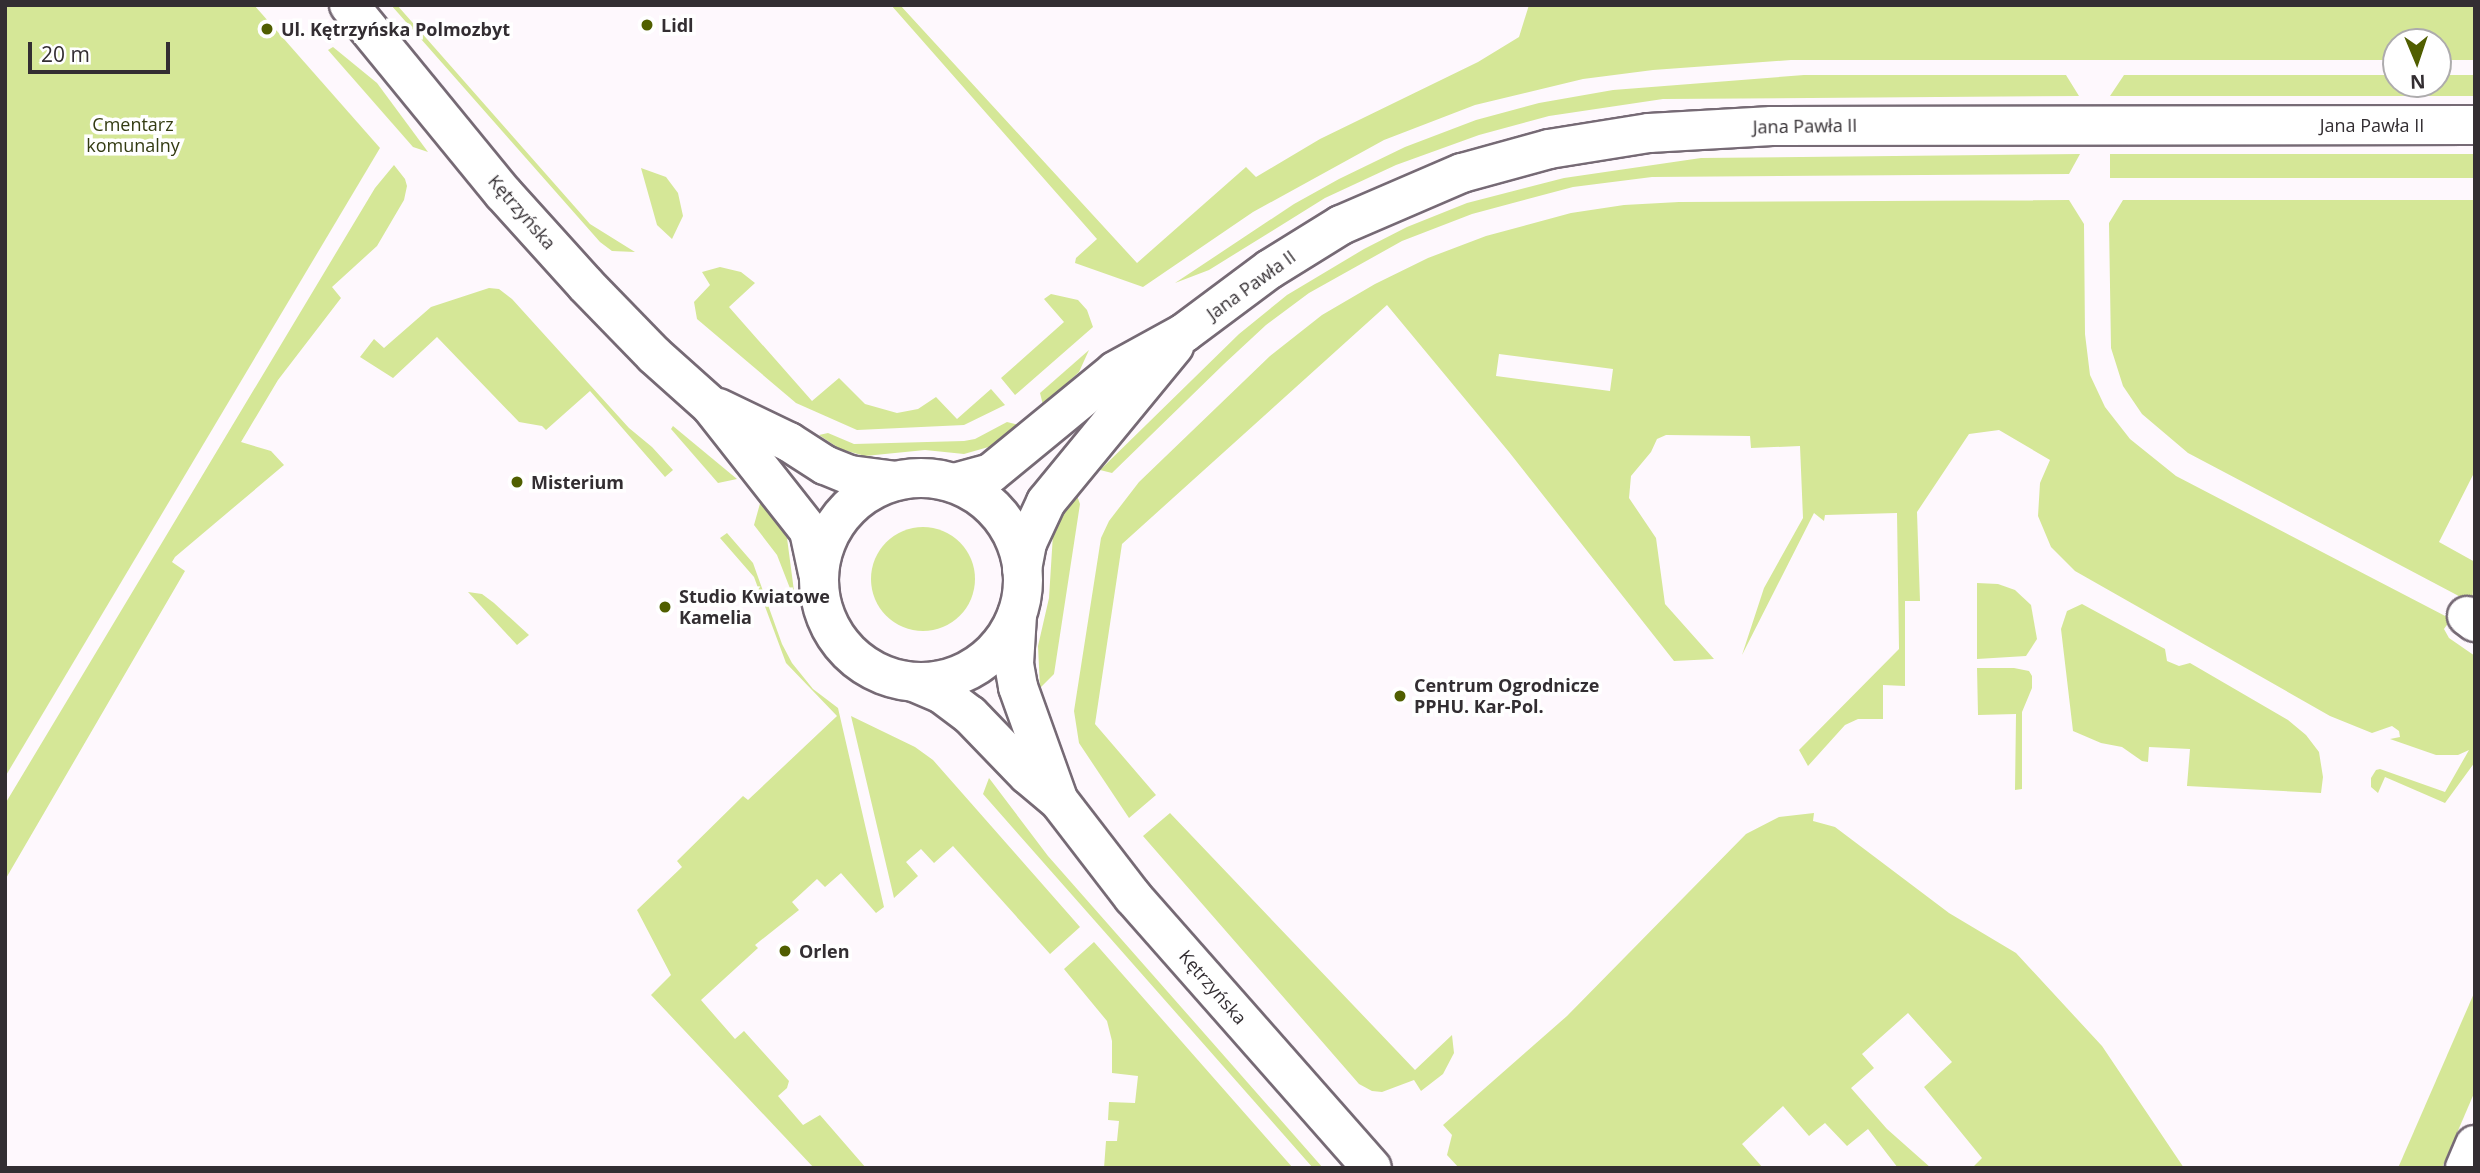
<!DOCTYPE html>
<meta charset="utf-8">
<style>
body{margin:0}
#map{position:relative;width:2480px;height:1173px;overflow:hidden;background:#fef8fd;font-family:"Open Sans",sans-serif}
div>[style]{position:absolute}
.green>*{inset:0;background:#d5e797;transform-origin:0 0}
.round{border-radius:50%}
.roads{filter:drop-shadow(2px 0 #766a75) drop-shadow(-2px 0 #766a75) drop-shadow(0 2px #766a75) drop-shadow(0 -2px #766a75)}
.minor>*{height:38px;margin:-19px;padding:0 19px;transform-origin:19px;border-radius:19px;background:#fff}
.major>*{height:38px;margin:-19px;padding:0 19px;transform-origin:19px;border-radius:19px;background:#fff}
.major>.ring{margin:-19px;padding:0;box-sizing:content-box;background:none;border:38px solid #fff;border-radius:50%}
.dots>*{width:19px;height:19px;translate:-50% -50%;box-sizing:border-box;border:4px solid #fff;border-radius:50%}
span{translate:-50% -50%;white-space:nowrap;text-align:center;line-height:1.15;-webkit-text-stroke:7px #fff;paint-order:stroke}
.poi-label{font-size:18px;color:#332e32;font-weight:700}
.left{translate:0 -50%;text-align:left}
.park-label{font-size:18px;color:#333b12}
.street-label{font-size:18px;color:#332e32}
.frame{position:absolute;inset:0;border:7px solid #332e32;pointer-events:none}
.north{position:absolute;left:2382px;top:28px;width:70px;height:70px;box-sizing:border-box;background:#fff;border:2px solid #adabad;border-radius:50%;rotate:178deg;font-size:19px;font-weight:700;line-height:28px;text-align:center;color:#332e32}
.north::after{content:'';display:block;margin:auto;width:24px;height:32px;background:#505e00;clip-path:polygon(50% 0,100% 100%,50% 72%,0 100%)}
.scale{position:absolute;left:28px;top:42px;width:142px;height:32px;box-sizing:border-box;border:4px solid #332e32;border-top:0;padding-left:9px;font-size:21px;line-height:24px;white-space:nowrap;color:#332e32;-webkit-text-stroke:5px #fff;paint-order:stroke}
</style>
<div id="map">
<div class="green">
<i style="clip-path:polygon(5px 5px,254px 5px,380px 148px,5px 777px)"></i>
<i style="clip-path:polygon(391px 5px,397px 5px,590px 224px,635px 252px,612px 251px,600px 242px)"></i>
<i style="clip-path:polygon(891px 5px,900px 5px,1137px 263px,1246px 167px,1256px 177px,1320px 139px,1478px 62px,1519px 37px,1529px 5px,2475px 5px,2475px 60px,2438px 60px,2438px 42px,2396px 42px,2396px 60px,1791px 60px,1653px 70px,1583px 79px,1475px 105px,1384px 140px,1253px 212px,1143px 287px,1075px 263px,1076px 258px,1097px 239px)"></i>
<i style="clip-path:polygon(333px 47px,377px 83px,428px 152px,413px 147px,328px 50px)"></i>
<i style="clip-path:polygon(1804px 75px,2066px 75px,2079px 96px,1663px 99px,1549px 116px,1479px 135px,1396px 165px,1325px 198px,1209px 270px,1175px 283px,1294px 204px,1339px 179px,1405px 147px,1476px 120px,1539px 103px,1613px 90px)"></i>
<i style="clip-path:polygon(2124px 75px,2396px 75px,2396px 84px,2438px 84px,2438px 75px,2475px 75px,2475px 96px,2110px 96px)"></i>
<i style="clip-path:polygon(2080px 154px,2069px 174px,1652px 177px,1573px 187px,1472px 214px,1402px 241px,1309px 293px,1266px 325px,1224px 364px,1112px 473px,1100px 470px,1239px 334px,1287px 295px,1364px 249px,1407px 227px,1467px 203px,1564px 178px,1701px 158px)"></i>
<i style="left:2110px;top:154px;width:365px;height:24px"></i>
<i style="clip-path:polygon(394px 165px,405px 179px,407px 186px,404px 200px,377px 246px,332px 287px,341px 298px,278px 380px,241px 442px,271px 451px,284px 465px,175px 557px,172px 562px,185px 571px,5px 880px,5px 804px,375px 188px)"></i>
<i style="clip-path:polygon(641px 168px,666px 177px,678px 193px,683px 216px,672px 239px,657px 225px)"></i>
<i style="clip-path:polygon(evenodd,2069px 200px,2084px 224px,2085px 334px,2090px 375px,2105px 407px,2130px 439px,2176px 476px,2451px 619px,2444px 629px,2449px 638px,2475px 656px,2475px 762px,2445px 803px,2385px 777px,2378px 793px,2371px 787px,2371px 778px,2376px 770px,2380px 769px,2445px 792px,2469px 750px,2458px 755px,2436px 755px,2390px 739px,2400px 737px,2399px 731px,2392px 726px,2372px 733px,2330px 716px,2075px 571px,2051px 547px,2038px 516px,2040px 483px,2050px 460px,1999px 430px,1969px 434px,1917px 512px,1920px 601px,1905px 601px,1905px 686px,1883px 685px,1883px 719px,1858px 719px,1845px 725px,1808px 766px,1799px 750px,1899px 649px,1897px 513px,1825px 515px,1824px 521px,1814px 513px,1742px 655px,1764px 588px,1803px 518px,1800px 446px,1751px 448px,1750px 436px,1666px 435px,1657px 439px,1651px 452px,1631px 476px,1629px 498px,1656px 538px,1665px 604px,1714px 659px,1674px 661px,1509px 452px,1387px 305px,1122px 544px,1095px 724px,1156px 795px,1129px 818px,1079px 743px,1074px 711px,1101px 538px,1109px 521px,1139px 482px,1270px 356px,1322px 315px,1375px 284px,1428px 258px,1486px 236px,1571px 213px,1624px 205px,1679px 202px,2069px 200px,1499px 354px,1613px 369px,1610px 391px,1496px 376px,1499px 354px)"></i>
<i style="clip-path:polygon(2123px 200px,2475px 200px,2475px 471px,2439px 542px,2475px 562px,2472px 603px,2188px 453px,2142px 414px,2123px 386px,2111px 348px,2109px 223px)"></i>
<i style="clip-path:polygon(720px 267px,741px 272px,755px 283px,729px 307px,812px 401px,839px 378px,865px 404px,897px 413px,918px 409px,936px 397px,957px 419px,991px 389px,1005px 405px,964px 425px,857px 430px,796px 403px,697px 319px,694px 302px,710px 285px,702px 272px)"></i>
<i style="clip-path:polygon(489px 288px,499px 289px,512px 299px,629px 428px,652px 447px,673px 470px,665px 477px,590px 391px,546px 430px,542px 426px,519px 422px,437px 337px,393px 378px,360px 357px,374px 339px,384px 348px,431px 307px)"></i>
<i style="clip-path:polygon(1051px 294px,1078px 300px,1087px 310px,1093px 327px,1015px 395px,1001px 378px,1064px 322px,1044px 299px)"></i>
<i style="clip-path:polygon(1089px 350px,1079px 372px,1043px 405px,1040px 393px)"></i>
<i style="clip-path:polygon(1007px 422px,1019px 425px,992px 446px,964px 454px,925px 450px,865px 456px,840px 449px,819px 435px,828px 433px,854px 444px,964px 441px,975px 439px)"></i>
<i style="clip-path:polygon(673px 426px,737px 479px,718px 483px,671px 429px)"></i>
<i style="clip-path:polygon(1076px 493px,1080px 504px,1054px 674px,1040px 688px,1038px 646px,1049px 598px,1053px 534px,1063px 511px)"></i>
<i style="clip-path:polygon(761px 500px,787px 538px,794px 591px,791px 591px,777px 555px,754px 525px)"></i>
<i class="round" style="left:871px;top:527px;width:104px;height:104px"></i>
<i style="clip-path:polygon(727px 533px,753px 563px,782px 644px,792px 663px,813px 689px,838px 708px,884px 907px,876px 913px,841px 873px,825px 887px,817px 879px,792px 902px,799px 910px,755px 945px,758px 948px,701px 1000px,735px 1039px,744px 1031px,789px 1081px,787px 1088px,778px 1096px,803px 1125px,820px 1115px,866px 1168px,814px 1168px,651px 995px,671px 975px,637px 910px,682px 867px,677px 861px,743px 796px,748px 800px,837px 716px,786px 663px,754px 577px,720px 538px)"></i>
<i style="clip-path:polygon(1977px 583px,1998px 584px,2015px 590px,2031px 605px,2037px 639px,2026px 656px,1977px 659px)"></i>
<i style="clip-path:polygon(468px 592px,482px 594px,494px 603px,529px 635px,517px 645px)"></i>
<i style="clip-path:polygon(2082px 604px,2165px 649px,2167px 661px,2179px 666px,2190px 663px,2288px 720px,2306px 735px,2319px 752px,2323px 777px,2321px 793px,2187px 786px,2190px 749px,2149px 747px,2148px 762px,2142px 761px,2122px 747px,2101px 743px,2073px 731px,2061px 629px,2067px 611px)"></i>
<i style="clip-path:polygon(1977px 668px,2014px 668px,2029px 671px,2032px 676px,2032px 688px,2022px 712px,2022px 789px,2015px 790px,2016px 714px,1978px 715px)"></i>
<i style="clip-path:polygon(851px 716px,915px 747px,933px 760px,1080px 927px,1050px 954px,953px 846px,934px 863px,921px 849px,906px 862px,918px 876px,894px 898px)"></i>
<i style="clip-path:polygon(989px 778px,1048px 856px,1323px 1168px,1313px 1168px,983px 794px)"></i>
<i style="clip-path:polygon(1170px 813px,1415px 1070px,1452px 1035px,1454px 1053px,1443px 1074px,1421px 1091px,1414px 1080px,1382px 1092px,1372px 1091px,1359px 1084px,1143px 836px)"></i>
<i style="clip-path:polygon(1814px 813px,1813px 821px,1835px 827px,1949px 913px,2016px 953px,2102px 1046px,2184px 1168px,1972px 1168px,1982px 1158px,1924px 1087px,1952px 1062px,1908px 1013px,1862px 1054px,1874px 1068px,1851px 1088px,1887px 1129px,1931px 1168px,1898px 1168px,1868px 1129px,1847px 1146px,1825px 1123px,1809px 1136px,1783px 1106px,1742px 1144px,1763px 1168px,1459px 1168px,1447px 1155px,1452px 1135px,1443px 1125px,1567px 1016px,1746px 834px,1779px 817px)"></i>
<i style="clip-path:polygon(1094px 942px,1293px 1168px,1104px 1168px,1106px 1141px,1117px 1141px,1119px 1121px,1108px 1120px,1109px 1102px,1135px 1103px,1138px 1076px,1112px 1073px,1112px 1041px,1107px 1021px,1064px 969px)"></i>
<i style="clip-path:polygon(2475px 991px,2475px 1091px,2442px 1168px,2398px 1168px)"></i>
</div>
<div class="roads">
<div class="minor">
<i style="left:1017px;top:615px;width:49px;rotate:93.5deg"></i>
<i style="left:1014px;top:664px;width:23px;rotate:80deg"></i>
<i style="left:1018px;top:687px;width:116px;rotate:70.3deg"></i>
<i style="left:2467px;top:616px;width:10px;rotate:37deg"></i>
<i style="left:914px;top:682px;width:30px;rotate:23deg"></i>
<i style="left:942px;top:694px;width:35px;rotate:37deg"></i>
<i style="left:970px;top:715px;width:83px;rotate:46deg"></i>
<i style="left:1028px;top:775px;width:40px;rotate:40deg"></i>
<i style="left:1059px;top:801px;width:121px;rotate:52.4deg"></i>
<i style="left:1133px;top:897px;width:361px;rotate:48.6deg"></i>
<i style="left:2465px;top:1168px;width:25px;rotate:-67deg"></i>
</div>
<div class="major">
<i style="left:349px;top:5px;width:243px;rotate:50.7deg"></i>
<i style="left:503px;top:193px;width:124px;rotate:47.9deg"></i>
<i style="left:586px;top:285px;width:98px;rotate:45.8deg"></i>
<i style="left:654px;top:355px;width:75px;rotate:41.8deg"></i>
<i style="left:710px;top:405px;width:160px;rotate:51.8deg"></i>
<i style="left:809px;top:531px;width:43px;rotate:77.9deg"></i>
<i style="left:718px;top:408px;width:79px;rotate:25.6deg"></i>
<i style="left:789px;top:442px;width:43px;rotate:32.6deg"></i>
<i style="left:825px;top:465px;width:27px;rotate:22deg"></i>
<i style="left:850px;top:475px;width:45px;rotate:7.6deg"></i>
<i class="ring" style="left:819px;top:478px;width:166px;height:166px"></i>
<i style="left:954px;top:483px;width:38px;rotate:-15deg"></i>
<i style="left:991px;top:473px;width:161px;rotate:-39.4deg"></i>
<i style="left:1115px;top:371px;width:79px;rotate:-28.8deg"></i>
<i style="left:1184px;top:333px;width:107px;rotate:-36.7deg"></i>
<i style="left:1270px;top:269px;width:84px;rotate:-31.8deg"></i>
<i style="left:1341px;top:225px;width:132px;rotate:-23.3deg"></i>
<i style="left:1462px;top:173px;width:90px;rotate:-15.4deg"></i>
<i style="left:1549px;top:149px;width:101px;rotate:-9.1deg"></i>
<i style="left:1649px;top:133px;width:123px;rotate:-3.3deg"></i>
<i style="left:1772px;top:126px;width:703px;rotate:-0.08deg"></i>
<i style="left:1022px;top:569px;width:26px;rotate:-79deg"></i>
<i style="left:1027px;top:543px;width:45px;rotate:-65.1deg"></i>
<i style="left:1046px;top:502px;width:202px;rotate:-50.6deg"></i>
</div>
</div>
<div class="dots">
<i style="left:647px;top:25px;background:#505e00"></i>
<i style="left:267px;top:29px;background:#505e00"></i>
<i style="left:517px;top:482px;background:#505e00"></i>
<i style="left:665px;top:607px;background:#505e00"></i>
<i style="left:1400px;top:696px;background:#505e00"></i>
<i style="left:785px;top:951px;background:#505e00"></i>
</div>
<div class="poi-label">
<span class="left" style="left:661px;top:25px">Lidl</span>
<span class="left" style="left:281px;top:29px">Ul. Kętrzyńska Polmozbyt</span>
<span class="left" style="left:531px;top:482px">Misterium</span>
<span class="left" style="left:679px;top:607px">Studio Kwiatowe<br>Kamelia</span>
<span class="left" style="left:1414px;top:696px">Centrum Ogrodnicze<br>PPHU. Kar-Pol.</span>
<span class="left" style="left:799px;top:951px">Orlen</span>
</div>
<div class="park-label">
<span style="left:133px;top:135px">Cmentarz<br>komunalny</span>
</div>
<div class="street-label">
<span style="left:2372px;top:125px">Jana Pawła II</span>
<span style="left:1805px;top:126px;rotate:-1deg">Jana Pawła II</span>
<span style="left:522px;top:212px;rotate:49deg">Kętrzyńska</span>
<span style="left:1251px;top:285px;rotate:-36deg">Jana Pawła II</span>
<span style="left:1213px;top:987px;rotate:49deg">Kętrzyńska</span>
</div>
<div class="frame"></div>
<div class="north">N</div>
<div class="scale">20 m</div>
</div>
